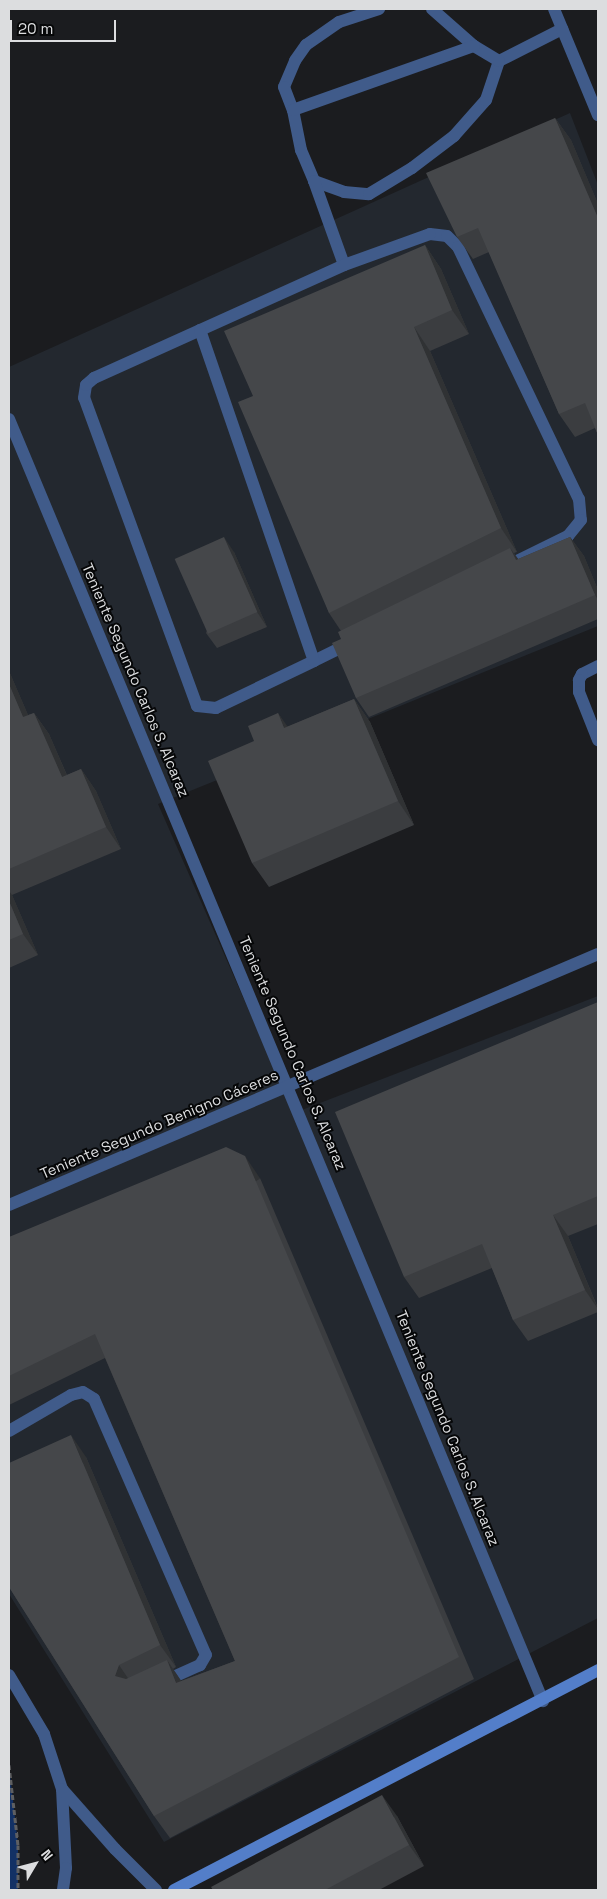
<!DOCTYPE html>
<meta charset="utf-8">
<style>
body{margin:0}
#map{position:relative;width:607px;height:1899px;overflow:hidden;background:#1b1c1f;font-family:"Space Grotesk",sans-serif}
div>[style]{position:absolute}
.built>*{inset:0;background:#23282f}
.green>*{inset:0;background:#133165}
.path>*{height:3px;margin-top:-1.5px;transform-origin:0;background:repeating-linear-gradient(90deg,#5e5f62 0 5px,transparent 0 7.5px)}
.service>*{height:12px;margin:-6px;padding:0 6px;transform-origin:6px;border-radius:6px;background:#405b8a}
.minor>*{height:12px;margin:-6px;padding:0 6px;transform-origin:6px;border-radius:6px;background:#405b8a}
.tertiary>*{height:12px;margin:-6px;padding:0 6px;transform-origin:6px;border-radius:6px;background:#405b8a}
.secondary>*{height:12px;margin:-6px;padding:0 6px;transform-origin:6px;border-radius:6px;background:#537ec9}
.wall>*{inset:0;background:#3b3d40}
.shaded-wall>*{inset:0;background:#303234;transform-origin:0 0}
.building>*{inset:0;background:#45474a;transform-origin:0 0}
span{translate:-50% -50%;white-space:nowrap;text-align:center;line-height:1.15;-webkit-text-stroke:4px #060708;paint-order:stroke}
.street-label{font-size:15px;color:#dcdddf}
.frame{position:absolute;inset:0;border:10px solid #dcdddf;pointer-events:none}
.north{position:absolute;left:10px;top:1839px;width:50px;height:50px;-webkit-text-stroke:4px #060708;paint-order:stroke;rotate:53deg;font-size:14px;font-weight:700;line-height:20px;text-align:center;color:#dcdddf}
.north::after{content:'';display:block;margin:auto;width:18px;height:22px;background:#dcdddf;clip-path:polygon(50% 0,100% 100%,50% 72%,0 100%)}
.scale{position:absolute;left:10px;top:20px;width:106px;height:22px;box-sizing:border-box;border:2px solid #dcdddf;border-top:0;padding-left:6px;font-size:15px;line-height:18px;white-space:nowrap;color:#dcdddf;-webkit-text-stroke:4px #060708;paint-order:stroke}
</style>
<div id="map">
<div class="built">
<i style="clip-path:polygon(570px 113px,598px 185px,598px 626px,158px 804px,294px 1113px,598px 996px,598px 1618px,164px 1842px,9px 1594px,9px 367px)"></i>
</div>
<div class="green">
<i style="clip-path:polygon(9px 1765px,18px 1845px,18px 1890px,9px 1890px)"></i>
</div>
<div class="path">
<i style="left:9px;top:1765px;width:81px;rotate:83.6deg"></i>
<i style="left:18px;top:1845px;width:45px;rotate:90deg"></i>
</div>
<div class="service">
<i style="left:379px;top:9px;width:42px;rotate:162deg"></i>
<i style="left:339px;top:22px;width:40px;rotate:145.1deg"></i>
<i style="left:306px;top:45px;width:19px;rotate:125deg"></i>
<i style="left:295px;top:61px;width:28px;rotate:113deg"></i>
<i style="left:284px;top:87px;width:25px;rotate:69deg"></i>
<i style="left:293px;top:110px;width:41px;rotate:78.7deg"></i>
<i style="left:301px;top:150px;width:34px;rotate:67deg"></i>
<i style="left:314px;top:181px;width:32px;rotate:20deg"></i>
<i style="left:344px;top:192px;width:25px;rotate:5deg"></i>
<i style="left:369px;top:194px;width:50px;rotate:-31.2deg"></i>
<i style="left:412px;top:168px;width:53px;rotate:-37.3deg"></i>
<i style="left:454px;top:136px;width:48px;rotate:-48.4deg"></i>
<i style="left:486px;top:100px;width:41px;rotate:-71.6deg"></i>
<i style="left:499px;top:61px;width:71px;rotate:-26.9deg"></i>
<i style="left:432px;top:9px;width:56px;rotate:41.4deg"></i>
<i style="left:474px;top:46px;width:29px;rotate:31deg"></i>
<i style="left:293px;top:110px;width:192px;rotate:-19.5deg"></i>
<i style="left:314px;top:181px;width:89px;rotate:70.3deg"></i>
<i style="left:430px;top:234px;width:17px;rotate:7deg"></i>
<i style="left:447px;top:236px;width:16px;rotate:45deg"></i>
<i style="left:458px;top:247px;width:280px;rotate:64.4deg"></i>
<i style="left:579px;top:499px;width:21px;rotate:85deg"></i>
<i style="left:581px;top:520px;width:21px;rotate:129deg"></i>
<i style="left:568px;top:536px;width:283px;rotate:153.8deg"></i>
<i style="left:314px;top:661px;width:109px;rotate:154.4deg"></i>
<i style="left:216px;top:708px;width:19px;rotate:-174deg"></i>
<i style="left:197px;top:706px;width:328px;rotate:-110.1deg"></i>
<i style="left:84px;top:398px;width:13px;rotate:-81deg"></i>
<i style="left:86px;top:385px;width:11px;rotate:-41deg"></i>
<i style="left:94px;top:378px;width:274px;rotate:-24.3deg"></i>
<i style="left:344px;top:265px;width:91px;rotate:-19.8deg"></i>
<i style="left:200px;top:330px;width:350px;rotate:71deg"></i>
<i style="left:598px;top:666px;width:18px;rotate:153deg"></i>
<i style="left:582px;top:674px;width:7px;rotate:117deg"></i>
<i style="left:579px;top:680px;width:12px;rotate:90deg"></i>
<i style="left:579px;top:692px;width:52px;rotate:68.4deg"></i>
<i style="left:9px;top:1431px;width:72px;rotate:-30.1deg"></i>
<i style="left:71px;top:1395px;width:12px;rotate:-14deg"></i>
<i style="left:83px;top:1392px;width:13px;rotate:32deg"></i>
<i style="left:94px;top:1399px;width:279px;rotate:66.4deg"></i>
<i style="left:206px;top:1655px;width:12px;rotate:121deg"></i>
<i style="left:200px;top:1665px;width:42px;rotate:155.9deg"></i>
</div>
<div class="minor">
<i style="left:554px;top:9px;width:115px;rotate:67.5deg"></i>
<i style="left:9px;top:419px;width:1389px;rotate:67.39deg"></i>
<i style="left:9px;top:1205px;width:640px;rotate:-23.08deg"></i>
</div>
<div class="tertiary">
<i style="left:9px;top:1675px;width:69px;rotate:59.3deg"></i>
<i style="left:44px;top:1734px;width:58px;rotate:71.9deg"></i>
<i style="left:62px;top:1789px;width:79px;rotate:87.1deg"></i>
<i style="left:66px;top:1868px;width:22px;rotate:98deg"></i>
<i style="left:62px;top:1789px;width:80px;rotate:48.5deg"></i>
<i style="left:115px;top:1849px;width:58px;rotate:45deg"></i>
</div>
<div class="secondary">
<i style="left:174px;top:1890px;width:478px;rotate:-27.4deg"></i>
</div>
<div class="wall">
<i style="clip-path:polygon(555px 118px,571px 140px,598px 204px,598px 435px,595px 428px,575px 437px,559px 414px,489px 252px,473px 259px,457px 237px)"></i>
<i style="clip-path:polygon(425px 245px,441px 269px,469px 334px,430px 351px,517px 552px,514px 553px,518px 559px,570px 537px,584px 556px,598px 590px,598px 619px,369px 717px,356px 698px,341px 639px,341px 631px,329px 613px,253px 396px)"></i>
<i style="clip-path:polygon(234px 552px,267px 627px,217px 648px,206px 633px)"></i>
<i style="clip-path:polygon(9px 671px,28px 715px,34px 713px,49px 734px,67px 775px,81px 769px,96px 791px,121px 849px,12px 895px,38px 955px,9px 968px)"></i>
<i style="clip-path:polygon(354px 699px,370px 722px,414px 825px,269px 887px,252px 863px,254px 741px,278px 713px,287px 727px)"></i>
<i style="clip-path:polygon(598px 1002px,598px 1224px,568px 1236px,598px 1308px,598px 1312px,528px 1341px,513px 1320px,492px 1268px,419px 1298px,404px 1277px)"></i>
<i style="clip-path:polygon(260px 1178px,474px 1679px,170px 1838px,154px 1816px,9px 1587px,86px 1457px,176px 1667px,173px 1669px,181px 1681px,235px 1661px,105px 1358px,9px 1405px,9px 1237px)"></i>
<i style="clip-path:polygon(397px 1816px,424px 1866px,379px 1890px,213px 1890px)"></i>
</div>
<div class="shaded-wall">
<i style="clip-path:polygon(555px 118px,571px 140px,598px 204px,598px 218px)"></i>
<i style="clip-path:polygon(425px 245px,441px 269px,469px 334px,452px 310px)"></i>
<i style="clip-path:polygon(414px 327px,430px 351px,517px 552px,501px 528px)"></i>
<i style="clip-path:polygon(224px 537px,234px 552px,267px 627px,257px 612px)"></i>
<i style="clip-path:polygon(570px 537px,584px 556px,598px 590px,598px 600px,595px 595px)"></i>
<i style="clip-path:polygon(510px 548px,524px 567px,516px 560px)"></i>
<i style="clip-path:polygon(9px 671px,38px 738px,23px 717px,9px 684px)"></i>
<i style="clip-path:polygon(354px 699px,370px 722px,414px 825px,398px 801px)"></i>
<i style="clip-path:polygon(34px 713px,49px 734px,77px 799px,62px 777px)"></i>
<i style="clip-path:polygon(278px 713px,295px 737px,284px 728px)"></i>
<i style="clip-path:polygon(81px 769px,96px 791px,121px 849px,106px 827px)"></i>
<i style="clip-path:polygon(9px 891px,12px 895px,38px 955px,23px 934px,9px 901px)"></i>
<i style="left:245px;top:1156px;width:27px;height:545px;rotate:56deg"></i>
<i style="clip-path:polygon(553px 1215px,568px 1236px,598px 1309px,585px 1290px)"></i>
<i style="clip-path:polygon(71px 1435px,86px 1457px,176px 1667px,160px 1645px)"></i>
<i style="clip-path:polygon(167px 1660px,182px 1682px,176px 1683px)"></i>
<i style="clip-path:polygon(119px 1665px,134px 1687px,115px 1676px)"></i>
<i style="clip-path:polygon(382px 1795px,397px 1816px,424px 1866px,409px 1845px)"></i>
</div>
<div class="building">
<i style="clip-path:polygon(555px 118px,598px 218px,598px 435px,585px 403px,559px 414px,478px 228px,457px 237px,426px 173px)"></i>
<i style="clip-path:polygon(425px 245px,452px 310px,414px 327px,501px 528px,329px 613px,238px 402px,253px 396px,224px 331px)"></i>
<i style="left:224px;top:537px;width:82px;height:54px;rotate:66deg"></i>
<i style="clip-path:polygon(570px 537px,595px 595px,356px 698px,332px 643px,341px 639px,338px 632px,510px 548px,516px 560px)"></i>
<i style="clip-path:polygon(9px 684px,23px 717px,34px 713px,62px 777px,81px 769px,106px 827px,9px 869px)"></i>
<i style="clip-path:polygon(354px 699px,398px 801px,252px 863px,208px 761px,254px 741px,248px 726px,278px 713px,284px 728px)"></i>
<i style="clip-path:polygon(9px 901px,23px 934px,9px 940px)"></i>
<i style="clip-path:polygon(598px 1002px,598px 1196px,553px 1215px,585px 1290px,513px 1320px,482px 1244px,404px 1277px,335px 1112px)"></i>
<i style="clip-path:polygon(226px 1147px,245px 1156px,459px 1657px,154px 1816px,9px 1587px,9px 1463px,71px 1435px,160px 1645px,119px 1665px,115px 1676px,126px 1679px,167px 1660px,176px 1683px,235px 1661px,95px 1334px,9px 1376px,9px 1237px)"></i>
<i style="clip-path:polygon(382px 1795px,409px 1845px,325px 1890px,213px 1890px,211px 1887px)"></i>
</div>
<div class="street-label">
<span style="left:136px;top:680px;rotate:67deg">Teniente Segundo Carlos S. Alcaraz</span>
<span style="left:293px;top:1053px;rotate:67deg">Teniente Segundo Carlos S. Alcaraz</span>
<span style="left:159px;top:1124px;rotate:-23deg">Teniente Segundo Benigno Cáceres</span>
<span style="left:448px;top:1428px;rotate:68deg">Teniente Segundo Carlos S. Alcaraz</span>
</div>
<div class="frame"></div>
<div class="north">N</div>
<div class="scale">20 m</div>
</div>
